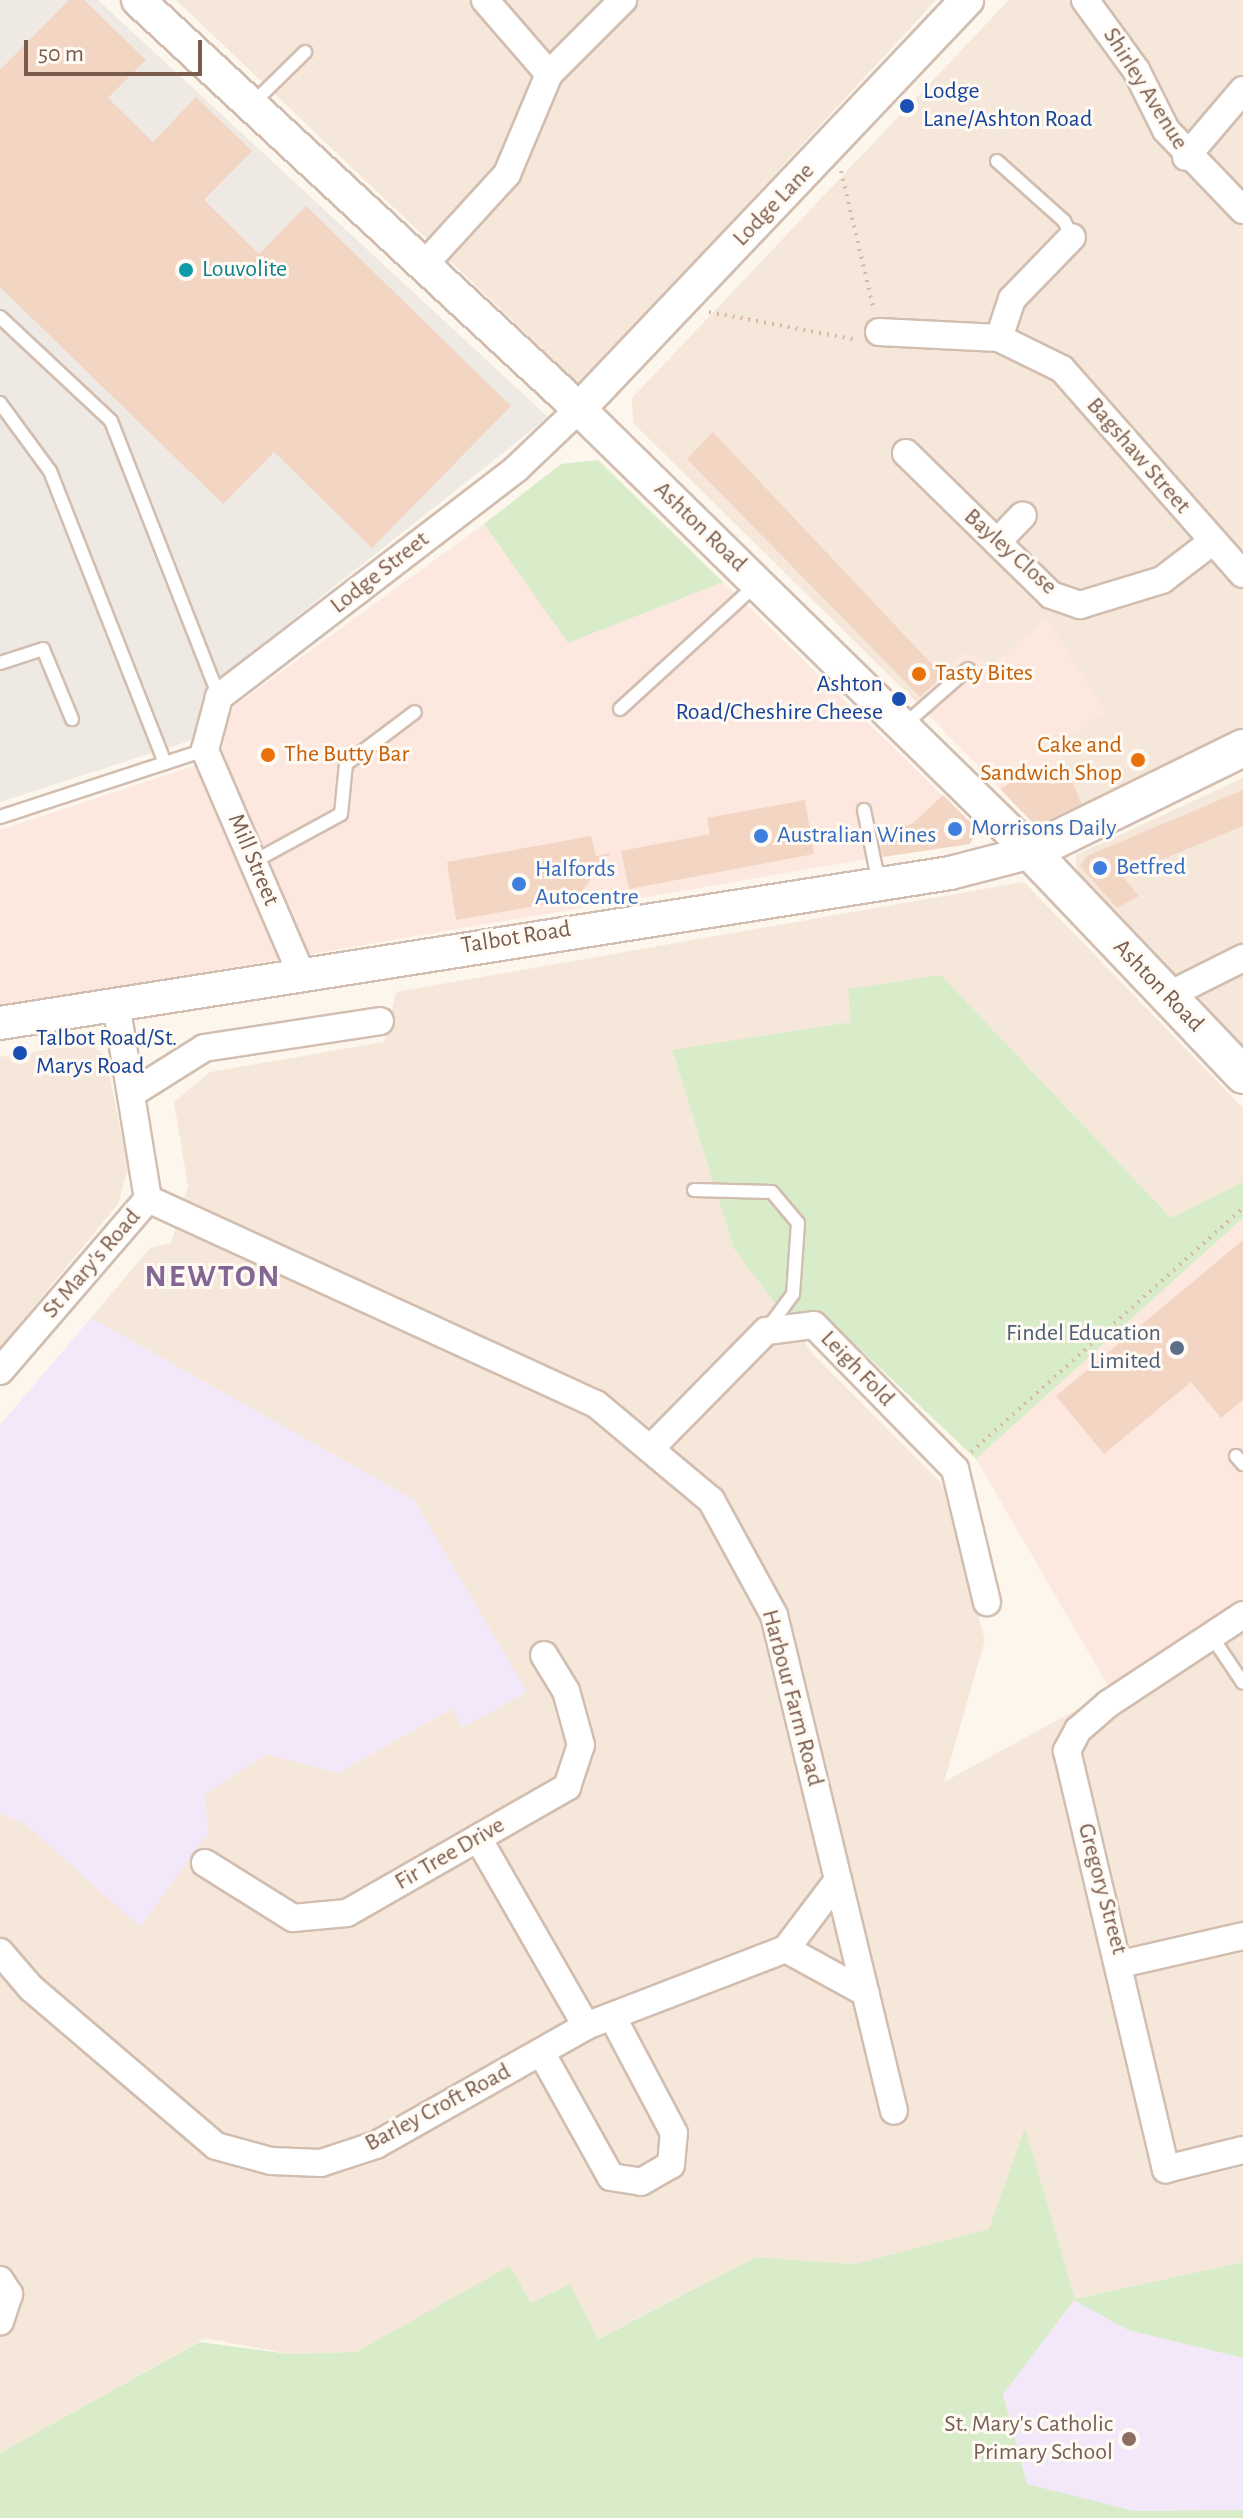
<!DOCTYPE html>
<style>
body{margin:0}
#map{position:relative;width:1243px;height:2518px;overflow:hidden;background:#fdf6ec;font-family:"Alegreya Sans",sans-serif}
div>[style]{position:absolute}
.residential>*{inset:0;background:#f5e8da}
.commercial>*{inset:0;background:#fde8e0}
.industrial>*{inset:0;background:#efe9e4}
.education>*{inset:0;background:#f3e8fa}
.green>*{inset:0;background:#d8ecc9}
.building>*{inset:0;background:#f3d5c3}
.path>*{height:4px;margin-top:-2px;transform-origin:0;background:repeating-linear-gradient(90deg,#d9b8a5 0 2px,transparent 0 8px)}
.roads{filter:drop-shadow(2px 0 #d1beb0) drop-shadow(-2px 0 #d1beb0) drop-shadow(0 2px #d1beb0) drop-shadow(0 -2px #d1beb0)}
.service>*{height:12px;margin:-6px;padding:0 6px;transform-origin:6px;border-radius:6px;background:#fff}
.minor>*{height:26px;margin:-13px;padding:0 13px;transform-origin:13px;border-radius:13px;background:#fff}
.tertiary>*{height:32px;margin:-16px;padding:0 16px;transform-origin:16px;border-radius:16px;background:#fff}
.secondary>*{height:36px;margin:-18px;padding:0 18px;transform-origin:18px;border-radius:18px;background:#fff}
.dots>*{width:22px;height:22px;translate:-50% -50%;box-sizing:border-box;border:4px solid #fffaf3;border-radius:50%}
span{translate:-50% -50%;white-space:nowrap;text-align:center;line-height:1.15;-webkit-text-stroke:6px #fffaf3;paint-order:stroke}
.street-label{font-size:24px;color:#7a5c4d}
.transit-label{font-size:24px;color:#164399}
.left{translate:0 -50%;text-align:left}
.right{translate:-100% -50%;text-align:right}
.culture-label{font-size:24px;color:#0d838f}
.food-label{font-size:24px;color:#c56008}
.shop-label{font-size:24px;color:#366cbe}
.service-label{font-size:24px;color:#4e5e75}
.education-label{font-size:24px;color:#785e54}
.district-label{font-size:32px;color:#846695;font-weight:700;letter-spacing:2px}
.scale{position:absolute;left:24px;top:40px;width:178px;height:36px;box-sizing:border-box;border:4px solid #7a5c4d;border-top:0;padding-left:10px;font-size:24px;line-height:28px;white-space:nowrap;color:#7a5c4d;-webkit-text-stroke:6px #fffaf3;paint-order:stroke}
</style>
<div id="map">
<div class="residential">
<i style="clip-path:polygon(176px 0,936px 0,580px 385px)"></i>
<i style="clip-path:polygon(1009px 0,1243px 0,1243px 729px,1082px 805px,1055px 744px,1047px 618px,994px 664px,966px 653px,916px 702px,633px 423px,632px 398px)"></i>
<i style="clip-path:polygon(1243px 778px,1243px 1049px,1087px 889px,1076px 867px,1076px 855px)"></i>
<i style="clip-path:polygon(1024px 882px,1243px 1108px,1243px 1182px,1172px 1219px,941px 975px,851px 1022px,672px 1051px,734px 1249px,814px 1355px,942px 1484px,985px 1640px,944px 1782px,1111px 1691px,1243px 1602px,1243px 2262px,1075px 2299px,1025px 2130px,990px 2229px,855px 2264px,756px 2257px,597px 2339px,570px 2284px,531px 2303px,510px 2267px,356px 2352px,289px 2354px,205px 2338px,0 2453px,0 1813px,24px 1823px,208px 1834px,205px 1794px,268px 1753px,338px 1773px,453px 1708px,462px 1727px,414px 1500px,91px 1318px,150px 1248px,171px 1243px,188px 1186px,174px 1102px,210px 1072px,384px 1042px,396px 992px)"></i>
<i style="clip-path:polygon(90px 1043px,106px 1057px,128px 1169px,118px 1204px,0 1348px,0 1057px)"></i>
</div>
<div class="commercial">
<i style="clip-path:polygon(484px 524px,568px 643px,723px 582px,977px 829px,968px 842px,0 1007px,0 830px,221px 757px,229px 710px)"></i>
<i style="clip-path:polygon(1046px 618px,1106px 712px,1055px 745px,1082px 805px,1039px 829px,916px 702px,967px 653px,994px 664px)"></i>
<i style="clip-path:polygon(1243px 1218px,1243px 1602px,1111px 1691px,976px 1459px)"></i>
</div>
<div class="industrial">
<i style="clip-path:polygon(0 0,98px 0,548px 417px,229px 670px,205px 698px,192px 740px,0 802px)"></i>
</div>
<div class="education">
<i style="clip-path:polygon(91px 1318px,414px 1500px,527px 1692px,462px 1728px,452px 1708px,338px 1773px,267px 1754px,205px 1794px,208px 1834px,140px 1927px,24px 1823px,0 1813px,0 1425px)"></i>
<i style="clip-path:polygon(1075px 2299px,1128px 2330px,1243px 2358px,1243px 2510px,1134px 2511px,1027px 2485px,1003px 2394px)"></i>
</div>
<div class="green">
<i style="clip-path:polygon(598px 460px,723px 582px,568px 643px,484px 524px,561px 464px)"></i>
<i style="clip-path:polygon(941px 975px,1171px 1218px,1243px 1182px,1243px 1218px,976px 1459px,824px 1315px,784px 1315px,734px 1249px,672px 1050px,851px 1022px,848px 989px)"></i>
<i style="clip-path:polygon(1025px 2128px,1075px 2299px,1243px 2262px,1243px 2358px,1128px 2330px,1074px 2300px,1003px 2394px,1027px 2484px,1134px 2511px,1243px 2510px,1243px 2518px,0 2518px,0 2453px,199px 2342px,289px 2354px,356px 2352px,510px 2266px,531px 2303px,570px 2284px,598px 2339px,756px 2257px,855px 2264px,989px 2229px)"></i>
</div>
<div class="building">
<i style="clip-path:polygon(69px 0,84px 0,146px 60px,108px 98px,153px 142px,196px 97px,252px 151px,204px 200px,259px 254px,306px 206px,511px 406px,372px 548px,274px 452px,223px 504px,0 287px,0 70px)"></i>
<i style="clip-path:polygon(713px 432px,943px 676px,920px 697px,687px 459px)"></i>
<i style="clip-path:polygon(1036px 768px,1052px 785px,1069px 775px,1082px 804px,1036px 826px,1000px 789px)"></i>
<i style="clip-path:polygon(1243px 790px,1243px 826px,1122px 876px,1139px 896px,1117px 908px,1080px 866px,1087px 856px)"></i>
<i style="clip-path:polygon(943px 795px,977px 829px,970px 844px,883px 857px,877px 831px,912px 824px)"></i>
<i style="clip-path:polygon(805px 800px,814px 854px,629px 889px,621px 851px,710px 834px,707px 818px)"></i>
<i style="clip-path:polygon(591px 836px,596px 856px,611px 853px,576px 899px,456px 920px,447px 862px)"></i>
<i style="clip-path:polygon(1243px 1240px,1243px 1400px,1221px 1418px,1191px 1382px,1104px 1454px,1056px 1396px)"></i>
</div>
<div class="path">
<i style="left:841px;top:171px;width:144px;rotate:76.7deg"></i>
<i style="left:709px;top:312px;width:151px;rotate:10.7deg"></i>
<i style="left:971px;top:1452px;width:365px;rotate:-41.9deg"></i>
</div>
<div class="roads">
<div class="service">
<i style="left:253px;top:103px;width:73px;rotate:-44.4deg"></i>
<i style="left:997px;top:161px;width:90px;rotate:41.8deg"></i>
<i style="left:1064px;top:221px;width:18px;rotate:63deg"></i>
<i style="left:0;top:317px;width:152px;rotate:43.1deg"></i>
<i style="left:111px;top:421px;width:296px;rotate:68.6deg"></i>
<i style="left:0;top:403px;width:84px;rotate:53.7deg"></i>
<i style="left:50px;top:471px;width:314px;rotate:68.5deg"></i>
<i style="left:0;top:663px;width:45px;rotate:-18deg"></i>
<i style="left:43px;top:649px;width:76px;rotate:67.5deg"></i>
<i style="left:620px;top:709px;width:184px;rotate:-42.4deg"></i>
<i style="left:904px;top:725px;width:85px;rotate:-41.2deg"></i>
<i style="left:864px;top:810px;width:76px;rotate:78.5deg"></i>
<i style="left:0;top:817px;width:216px;rotate:-18.1deg"></i>
<i style="left:253px;top:862px;width:100px;rotate:-28.6deg"></i>
<i style="left:341px;top:814px;width:50px;rotate:-84.3deg"></i>
<i style="left:346px;top:764px;width:86px;rotate:-37deg"></i>
<i style="left:694px;top:1190px;width:78px;rotate:1.5deg"></i>
<i style="left:772px;top:1192px;width:40px;rotate:50deg"></i>
<i style="left:798px;top:1223px;width:71px;rotate:94deg"></i>
<i style="left:793px;top:1294px;width:42px;rotate:126.3deg"></i>
<i style="left:1236px;top:1456px;width:11px;rotate:49deg"></i>
<i style="left:1212px;top:1637px;width:55px;rotate:56deg"></i>
</div>
<div class="minor">
<i style="left:485px;top:0;width:98px;rotate:49.1deg"></i>
<i style="left:1085px;top:0;width:87px;rotate:53.9deg"></i>
<i style="left:1136px;top:70px;width:67px;rotate:63.4deg"></i>
<i style="left:1166px;top:130px;width:111px;rotate:46.1deg"></i>
<i style="left:1186px;top:157px;width:88px;rotate:-49.6deg"></i>
<i style="left:424px;top:265px;width:123px;rotate:-47.6deg"></i>
<i style="left:507px;top:174px;width:108px;rotate:-67.2deg"></i>
<i style="left:549px;top:74px;width:105px;rotate:-45deg"></i>
<i style="left:879px;top:332px;width:120px;rotate:2.9deg"></i>
<i style="left:999px;top:338px;width:70px;rotate:26.2deg"></i>
<i style="left:1062px;top:369px;width:273px;rotate:48.6deg"></i>
<i style="left:999px;top:338px;width:41px;rotate:-71.6deg"></i>
<i style="left:1012px;top:299px;width:86px;rotate:-45.9deg"></i>
<i style="left:906px;top:453px;width:203px;rotate:44.4deg"></i>
<i style="left:1051px;top:595px;width:31px;rotate:19deg"></i>
<i style="left:1080px;top:605px;width:86px;rotate:-17deg"></i>
<i style="left:1162px;top:580px;width:64px;rotate:-37.4deg"></i>
<i style="left:997px;top:542px;width:37px;rotate:-46deg"></i>
<i style="left:300px;top:971px;width:241px;rotate:-113.3deg"></i>
<i style="left:205px;top:750px;width:55px;rotate:-75.2deg"></i>
<i style="left:219px;top:697px;width:376px;rotate:-37.5deg"></i>
<i style="left:517px;top:468px;width:86px;rotate:-43.6deg"></i>
<i style="left:1167px;top:996px;width:85px;rotate:-26.6deg"></i>
<i style="left:131px;top:1094px;width:86px;rotate:-32.2deg"></i>
<i style="left:204px;top:1048px;width:178px;rotate:-8.7deg"></i>
<i style="left:148px;top:1199px;width:493px;rotate:24.6deg"></i>
<i style="left:596px;top:1404px;width:150px;rotate:39.9deg"></i>
<i style="left:711px;top:1500px;width:131px;rotate:61.3deg"></i>
<i style="left:774px;top:1615px;width:510px;rotate:76.4deg"></i>
<i style="left:0;top:1371px;width:227px;rotate:-49.3deg"></i>
<i style="left:148px;top:1199px;width:199px;rotate:-99.3deg"></i>
<i style="left:650px;top:1449px;width:165px;rotate:-45.5deg"></i>
<i style="left:766px;top:1331px;width:48px;rotate:-7.1deg"></i>
<i style="left:814px;top:1325px;width:202px;rotate:45.6deg"></i>
<i style="left:955px;top:1469px;width:137px;rotate:76.5deg"></i>
<i style="left:1243px;top:1615px;width:162px;rotate:146.6deg"></i>
<i style="left:1108px;top:1704px;width:40px;rotate:139deg"></i>
<i style="left:1078px;top:1730px;width:24px;rotate:118deg"></i>
<i style="left:1067px;top:1751px;width:430px;rotate:76.7deg"></i>
<i style="left:1166px;top:2169px;width:79px;rotate:-13.9deg"></i>
<i style="left:478px;top:1838px;width:217px;rotate:60.1deg"></i>
<i style="left:205px;top:1863px;width:104px;rotate:32deg"></i>
<i style="left:293px;top:1918px;width:54px;rotate:-5.3deg"></i>
<i style="left:347px;top:1913px;width:254px;rotate:-29.8deg"></i>
<i style="left:567px;top:1787px;width:44px;rotate:-71.6deg"></i>
<i style="left:581px;top:1745px;width:56px;rotate:-105.5deg"></i>
<i style="left:566px;top:1691px;width:42px;rotate:-121.4deg"></i>
<i style="left:838px;top:1880px;width:86px;rotate:127deg"></i>
<i style="left:786px;top:1949px;width:91px;rotate:28.8deg"></i>
<i style="left:0;top:1952px;width:48px;rotate:49.3deg"></i>
<i style="left:31px;top:1988px;width:243px;rotate:40.5deg"></i>
<i style="left:216px;top:2146px;width:57px;rotate:15.3deg"></i>
<i style="left:271px;top:2161px;width:50px;rotate:2.3deg"></i>
<i style="left:321px;top:2163px;width:58px;rotate:-18.1deg"></i>
<i style="left:376px;top:2145px;width:241px;rotate:-29.5deg"></i>
<i style="left:586px;top:2026px;width:214px;rotate:-21.1deg"></i>
<i style="left:1121px;top:1964px;width:125px;rotate:-12.9deg"></i>
<i style="left:541px;top:2052px;width:143px;rotate:60.8deg"></i>
<i style="left:611px;top:2177px;width:30px;rotate:9deg"></i>
<i style="left:641px;top:2182px;width:34px;rotate:-30deg"></i>
<i style="left:671px;top:2165px;width:32px;rotate:-85deg"></i>
<i style="left:674px;top:2133px;width:132px;rotate:-117.9deg"></i>
<i style="left:0;top:2280px;width:17px;rotate:57deg"></i>
<i style="left:9px;top:2294px;width:29px;rotate:108deg"></i>
</div>
<div class="tertiary">
<i style="left:138px;top:0;width:601px;rotate:42.84deg"></i>
<i style="left:579px;top:409px;width:633px;rotate:44.42deg"></i>
<i style="left:579px;top:409px;width:564px;rotate:-46.51deg"></i>
<i style="left:0;top:1023px;width:962px;rotate:-8.97deg"></i>
<i style="left:950px;top:873px;width:84px;rotate:-14.5deg"></i>
</div>
<div class="secondary">
<i style="left:1243px;top:748px;width:236px;rotate:153.9deg"></i>
<i style="left:1031px;top:852px;width:308px;rotate:46.4deg"></i>
</div>
</div>
<div class="dots">
<i style="left:907px;top:106px;background:#1a4fb4"></i>
<i style="left:186px;top:270px;background:#0f9aa8"></i>
<i style="left:919px;top:674px;background:#e8710a"></i>
<i style="left:899px;top:699px;background:#1a4fb4"></i>
<i style="left:268px;top:755px;background:#e8710a"></i>
<i style="left:1138px;top:760px;background:#e8710a"></i>
<i style="left:955px;top:829px;background:#3f7fe0"></i>
<i style="left:761px;top:836px;background:#3f7fe0"></i>
<i style="left:1100px;top:868px;background:#3f7fe0"></i>
<i style="left:519px;top:884px;background:#3f7fe0"></i>
<i style="left:20px;top:1053px;background:#1a4fb4"></i>
<i style="left:1177px;top:1348px;background:#5c6f8a"></i>
<i style="left:1129px;top:2439px;background:#8d6e63"></i>
</div>
<div class="street-label">
<span style="left:1145px;top:89px;rotate:58deg">Shirley Avenue</span>
<span style="left:774px;top:205px;rotate:-46deg">Lodge Lane</span>
<span style="left:1138px;top:456px;rotate:49deg">Bagshaw Street</span>
<span style="left:700px;top:527px;rotate:44deg">Ashton Road</span>
<span style="left:1010px;top:552px;rotate:42deg">Bayley Close</span>
<span style="left:380px;top:573px;rotate:-38deg">Lodge Street</span>
<span style="left:253px;top:860px;rotate:67deg">Mill Street</span>
<span style="left:516px;top:938px;rotate:-9deg">Talbot Road</span>
<span style="left:1158px;top:986px;rotate:46deg">Ashton Road</span>
<span style="left:92px;top:1264px;rotate:-49deg">St Mary's Road</span>
<span style="left:857px;top:1369px;rotate:46deg">Leigh Fold</span>
<span style="left:792px;top:1698px;rotate:75deg">Harbour Farm Road</span>
<span style="left:450px;top:1854px;rotate:-30deg">Fir Tree Drive</span>
<span style="left:1102px;top:1889px;rotate:75deg">Gregory Street</span>
<span style="left:438px;top:2108px;rotate:-28deg">Barley Croft Road</span>
</div>
<div class="transit-label">
<span class="left" style="left:923px;top:106px">Lodge<br>Lane/Ashton Road</span>
<span class="right" style="left:883px;top:699px">Ashton<br>Road/Cheshire Cheese</span>
<span class="left" style="left:36px;top:1053px">Talbot Road/St.<br>Marys Road</span>
</div>
<div class="culture-label">
<span class="left" style="left:202px;top:270px">Louvolite</span>
</div>
<div class="food-label">
<span class="left" style="left:935px;top:674px">Tasty Bites</span>
<span class="right" style="left:1122px;top:760px">Cake and<br>Sandwich Shop</span>
<span class="left" style="left:284px;top:755px">The Butty Bar</span>
</div>
<div class="shop-label">
<span class="left" style="left:971px;top:829px">Morrisons Daily</span>
<span class="left" style="left:777px;top:836px">Australian Wines</span>
<span class="left" style="left:1116px;top:868px">Betfred</span>
<span class="left" style="left:535px;top:884px">Halfords<br>Autocentre</span>
</div>
<div class="service-label">
<span class="right" style="left:1161px;top:1348px">Findel Education<br>Limited</span>
</div>
<div class="education-label">
<span class="right" style="left:1113px;top:2439px">St. Mary's Catholic<br>Primary School</span>
</div>
<div class="district-label">
<span style="left:213px;top:1276px">NEWTON</span>
</div>
<div class="scale">50 m</div>
</div>
